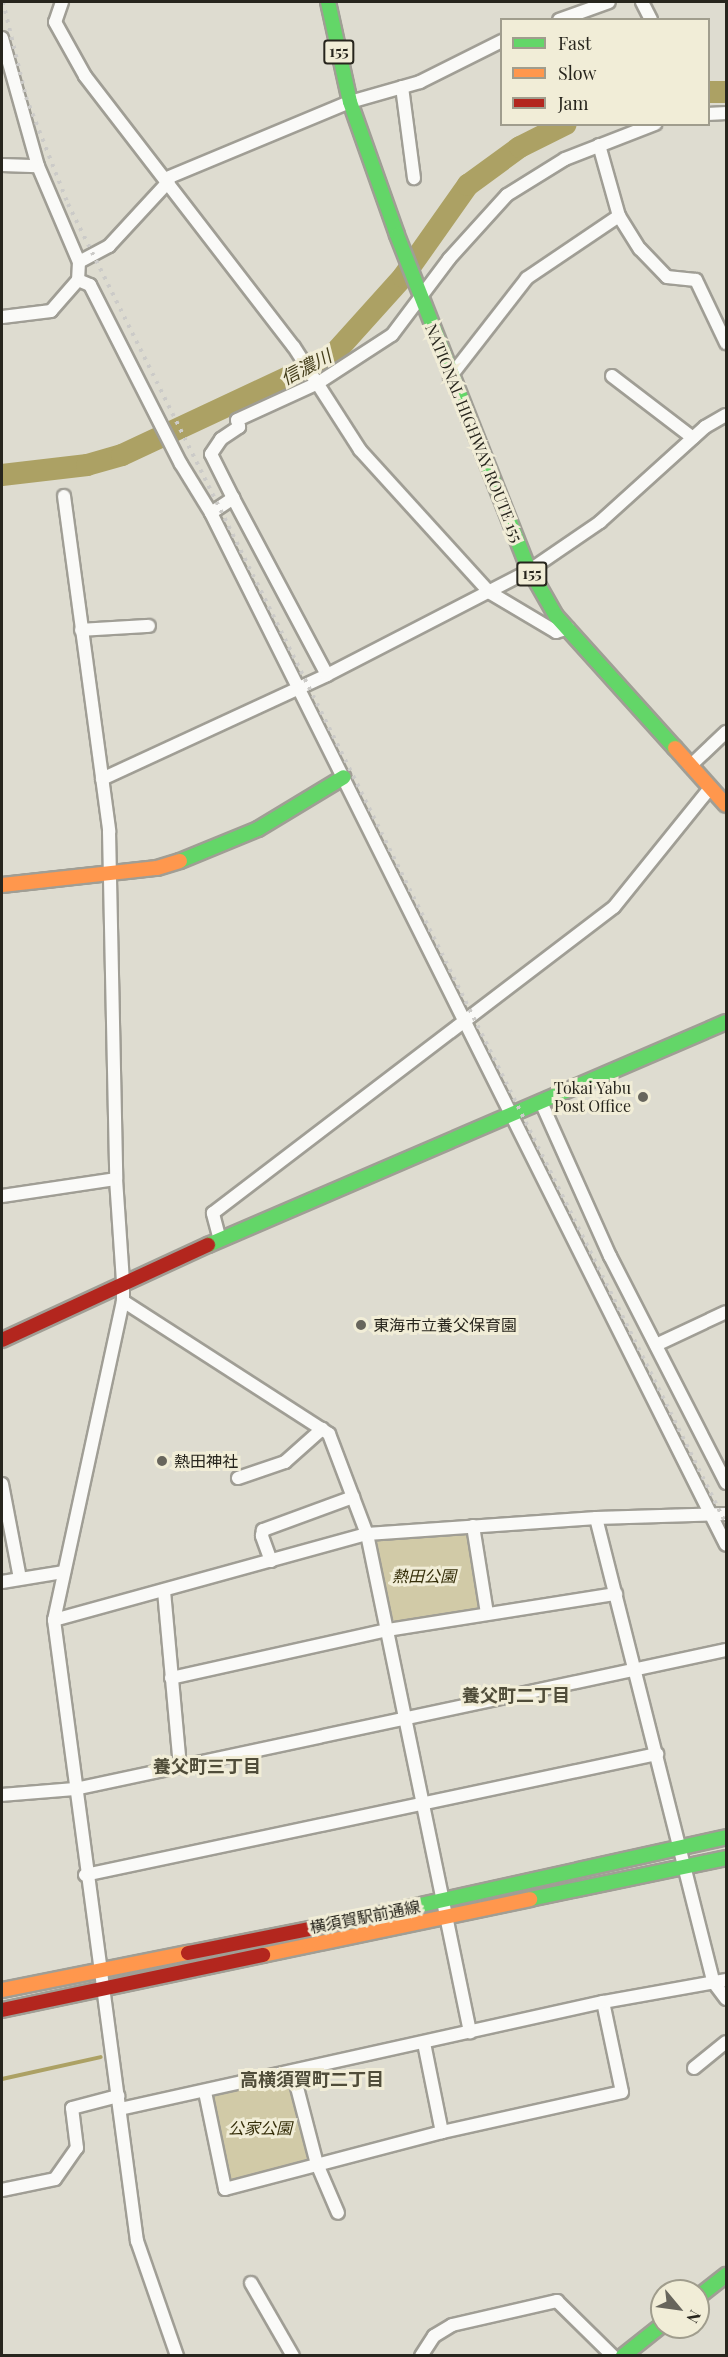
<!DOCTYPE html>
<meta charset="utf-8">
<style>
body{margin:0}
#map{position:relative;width:728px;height:2357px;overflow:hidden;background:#dedcd0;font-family:"Playfair Display","Noto Sans JP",serif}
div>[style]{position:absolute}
.green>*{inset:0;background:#d1caa7}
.stream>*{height:4px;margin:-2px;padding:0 2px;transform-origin:2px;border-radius:2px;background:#aca164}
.river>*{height:22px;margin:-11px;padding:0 11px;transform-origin:11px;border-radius:11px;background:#aca164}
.roads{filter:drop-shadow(2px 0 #a09e95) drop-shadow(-2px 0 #a09e95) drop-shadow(0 2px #a09e95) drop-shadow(0 -2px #a09e95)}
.street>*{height:12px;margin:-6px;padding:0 6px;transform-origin:6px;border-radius:6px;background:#fafaf8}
.fast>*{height:14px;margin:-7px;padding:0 7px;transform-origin:7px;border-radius:7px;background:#63d668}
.slow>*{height:14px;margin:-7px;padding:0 7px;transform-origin:7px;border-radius:7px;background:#ff974d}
.jam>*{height:14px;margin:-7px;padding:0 7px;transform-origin:7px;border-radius:7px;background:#b3261e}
.rail>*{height:4px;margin-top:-2px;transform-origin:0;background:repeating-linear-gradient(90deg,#cccbc8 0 3px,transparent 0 9px)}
.dots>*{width:16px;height:16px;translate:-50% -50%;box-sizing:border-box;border:3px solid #f1edd7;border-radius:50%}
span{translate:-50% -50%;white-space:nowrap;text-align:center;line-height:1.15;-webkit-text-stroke:6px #f1edd7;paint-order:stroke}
.shield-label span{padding:2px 4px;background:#f1edd7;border:2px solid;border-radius:4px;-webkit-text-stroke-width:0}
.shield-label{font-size:15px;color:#27251d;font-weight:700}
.street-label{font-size:16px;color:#27251d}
.poi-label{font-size:16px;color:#27251d}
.right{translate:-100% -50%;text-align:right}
.left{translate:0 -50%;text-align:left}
.park-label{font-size:16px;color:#352e09;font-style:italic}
.water-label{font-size:18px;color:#443d1a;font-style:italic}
.neighbourhood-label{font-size:18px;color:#504d3a;font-weight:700}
.frame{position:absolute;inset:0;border:3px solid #27251d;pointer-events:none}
.legend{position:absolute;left:500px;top:18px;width:210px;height:108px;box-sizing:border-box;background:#f1edd7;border:2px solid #a09d8d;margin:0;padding:8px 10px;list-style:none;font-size:18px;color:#27251d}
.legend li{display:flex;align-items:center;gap:12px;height:30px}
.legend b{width:30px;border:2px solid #a09d8d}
.north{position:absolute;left:650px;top:2279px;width:60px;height:60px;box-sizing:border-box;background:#f1edd7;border:2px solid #a09d8d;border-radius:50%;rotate:119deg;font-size:16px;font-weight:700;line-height:24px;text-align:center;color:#27251d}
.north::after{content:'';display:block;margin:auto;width:21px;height:27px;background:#67655c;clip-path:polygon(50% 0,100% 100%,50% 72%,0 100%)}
</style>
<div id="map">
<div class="green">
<i style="clip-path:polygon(467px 1532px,471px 1537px,482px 1604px,476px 1609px,396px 1622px,390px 1618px,374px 1544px,377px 1538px)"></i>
<i style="clip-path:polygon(288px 2078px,293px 2081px,309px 2157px,305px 2163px,233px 2181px,229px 2178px,212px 2098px,215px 2094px)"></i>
</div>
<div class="stream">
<i style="left:2px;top:2079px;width:101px;rotate:-12.5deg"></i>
</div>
<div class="river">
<i style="left:708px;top:92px;width:18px"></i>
<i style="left:2px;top:475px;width:86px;rotate:-6.7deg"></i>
<i style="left:87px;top:465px;width:36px;rotate:-16deg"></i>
<i style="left:122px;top:455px;width:231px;rotate:-25.1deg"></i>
<i style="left:331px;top:357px;width:108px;rotate:-48deg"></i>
<i style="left:403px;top:277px;width:113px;rotate:-54.8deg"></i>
<i style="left:468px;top:185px;width:64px;rotate:-36.2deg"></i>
<i style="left:520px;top:147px;width:51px;rotate:-26.6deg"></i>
</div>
<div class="roads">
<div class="street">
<i style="left:62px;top:2px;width:21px;rotate:109deg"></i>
<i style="left:55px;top:22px;width:62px;rotate:60.9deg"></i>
<i style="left:85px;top:76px;width:342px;rotate:52.4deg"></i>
<i style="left:294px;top:347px;width:122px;rotate:57.3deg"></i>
<i style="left:360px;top:450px;width:192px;rotate:47.7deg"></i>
<i style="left:489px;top:592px;width:78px;rotate:30.8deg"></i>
<i style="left:556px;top:632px;width:13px;rotate:-18deg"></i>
<i style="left:642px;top:2px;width:20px;rotate:63deg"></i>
<i style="left:559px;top:20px;width:53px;rotate:-19.8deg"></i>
<i style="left:2px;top:38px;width:133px;rotate:74.3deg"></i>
<i style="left:38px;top:166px;width:104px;rotate:66.9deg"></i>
<i style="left:79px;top:262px;width:18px;rotate:93deg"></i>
<i style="left:78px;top:280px;width:41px;rotate:131.1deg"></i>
<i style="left:51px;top:311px;width:49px;rotate:173deg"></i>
<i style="left:402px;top:87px;width:92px;rotate:82.5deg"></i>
<i style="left:708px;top:114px;width:18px;rotate:-3deg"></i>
<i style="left:599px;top:145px;width:74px;rotate:74.3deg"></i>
<i style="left:619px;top:216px;width:39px;rotate:58deg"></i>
<i style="left:640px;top:249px;width:39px;rotate:46deg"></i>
<i style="left:667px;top:277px;width:29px;rotate:6deg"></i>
<i style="left:696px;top:280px;width:70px;rotate:64.5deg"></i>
<i style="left:2px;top:165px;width:36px;rotate:2deg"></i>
<i style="left:167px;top:178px;width:198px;rotate:-22.6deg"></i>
<i style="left:350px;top:102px;width:73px;rotate:-15.9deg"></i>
<i style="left:420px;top:82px;width:92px;rotate:-26.6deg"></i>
<i style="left:79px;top:262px;width:34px;rotate:-28deg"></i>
<i style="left:109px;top:246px;width:88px;rotate:-47.3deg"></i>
<i style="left:78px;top:280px;width:13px;rotate:23deg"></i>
<i style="left:90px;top:285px;width:201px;rotate:63.1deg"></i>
<i style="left:181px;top:464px;width:57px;rotate:58.5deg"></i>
<i style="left:211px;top:513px;width:1153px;rotate:63.48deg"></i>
<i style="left:612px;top:376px;width:102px;rotate:37.4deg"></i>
<i style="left:450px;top:377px;width:125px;rotate:-52.1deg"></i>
<i style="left:527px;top:278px;width:111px;rotate:-34deg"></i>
<i style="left:64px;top:496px;width:338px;rotate:82.3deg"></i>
<i style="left:109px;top:831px;width:348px;rotate:88.8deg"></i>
<i style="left:116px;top:1179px;width:103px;rotate:86.1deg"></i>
<i style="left:123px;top:1282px;width:19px;rotate:90deg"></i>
<i style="left:123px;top:1301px;width:326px;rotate:102.2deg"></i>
<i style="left:54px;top:1620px;width:627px;rotate:82.39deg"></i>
<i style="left:137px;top:2241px;width:122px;rotate:70.8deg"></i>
<i style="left:233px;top:498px;width:200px;rotate:62deg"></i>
<i style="left:211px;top:513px;width:27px;rotate:-34deg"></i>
<i style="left:233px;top:498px;width:49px;rotate:-116.6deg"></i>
<i style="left:211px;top:454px;width:18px;rotate:-56deg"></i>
<i style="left:221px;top:439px;width:22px;rotate:-34deg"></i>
<i style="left:239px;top:427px;width:7px;rotate:-106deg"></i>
<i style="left:237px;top:420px;width:89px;rotate:-24.6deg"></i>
<i style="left:318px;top:383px;width:88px;rotate:-33deg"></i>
<i style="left:392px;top:335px;width:95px;rotate:-53.1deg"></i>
<i style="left:449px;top:259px;width:86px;rotate:-47.8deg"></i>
<i style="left:507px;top:195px;width:68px;rotate:-31.8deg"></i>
<i style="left:565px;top:159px;width:97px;rotate:-21.3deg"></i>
<i style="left:81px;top:630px;width:68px;rotate:-3.4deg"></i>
<i style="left:690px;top:766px;width:50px;rotate:-43.4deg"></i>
<i style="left:102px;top:779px;width:248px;rotate:-24.8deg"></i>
<i style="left:327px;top:675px;width:229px;rotate:-27.3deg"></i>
<i style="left:530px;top:570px;width:85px;rotate:-34.4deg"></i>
<i style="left:600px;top:522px;width:142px;rotate:-42.1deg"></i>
<i style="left:705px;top:427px;width:24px;rotate:-30deg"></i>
<i style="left:541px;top:1102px;width:169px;rotate:65.9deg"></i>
<i style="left:610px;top:1256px;width:255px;rotate:62.9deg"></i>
<i style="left:2px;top:1196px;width:115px;rotate:-8.5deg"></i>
<i style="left:220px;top:1240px;width:28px;rotate:-105deg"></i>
<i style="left:213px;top:1213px;width:504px;rotate:-37.35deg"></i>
<i style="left:614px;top:907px;width:154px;rotate:-51.1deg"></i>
<i style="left:123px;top:1301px;width:245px;rotate:32.8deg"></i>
<i style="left:329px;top:1434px;width:107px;rotate:69.2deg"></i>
<i style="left:367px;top:1534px;width:509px;rotate:78.31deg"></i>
<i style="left:656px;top:1345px;width:77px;rotate:-25.2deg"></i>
<i style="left:238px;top:1478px;width:50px;rotate:-18.8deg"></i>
<i style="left:285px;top:1462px;width:50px;rotate:-41.7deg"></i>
<i style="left:2px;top:1484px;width:96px;rotate:79.2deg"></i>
<i style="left:596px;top:1518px;width:480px;rotate:75.8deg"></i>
<i style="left:714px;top:1983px;width:20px;rotate:53deg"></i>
<i style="left:473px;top:1526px;width:88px;rotate:80.9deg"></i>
<i style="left:271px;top:1561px;width:27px;rotate:-110deg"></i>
<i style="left:262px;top:1536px;width:6px;rotate:-81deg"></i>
<i style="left:263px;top:1530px;width:96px;rotate:-20.1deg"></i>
<i style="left:2px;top:1582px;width:63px;rotate:-9.2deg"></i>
<i style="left:164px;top:1591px;width:176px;rotate:84.8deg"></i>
<i style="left:54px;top:1620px;width:325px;rotate:-15.4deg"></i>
<i style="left:367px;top:1534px;width:230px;rotate:-4deg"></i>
<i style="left:596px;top:1518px;width:130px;rotate:-1.8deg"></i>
<i style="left:171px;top:1678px;width:222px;rotate:-12.5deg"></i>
<i style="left:388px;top:1630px;width:231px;rotate:-9deg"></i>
<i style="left:2px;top:1795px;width:73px;rotate:-4.7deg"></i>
<i style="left:75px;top:1789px;width:666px;rotate:-12.05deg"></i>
<i style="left:85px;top:1875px;width:585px;rotate:-11.94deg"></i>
<i style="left:424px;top:2043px;width:91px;rotate:78.6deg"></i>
<i style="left:694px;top:2068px;width:41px;rotate:-39.1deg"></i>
<i style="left:293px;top:2072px;width:95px;rotate:75.4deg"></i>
<i style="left:317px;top:2164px;width:53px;rotate:66.8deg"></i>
<i style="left:205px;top:2092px;width:99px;rotate:78.3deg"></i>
<i style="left:225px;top:2189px;width:224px;rotate:-14.7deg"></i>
<i style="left:442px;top:2132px;width:184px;rotate:-12.5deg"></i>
<i style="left:622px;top:2092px;width:92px;rotate:-101.9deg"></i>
<i style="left:120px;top:2109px;width:495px;rotate:-12.5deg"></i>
<i style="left:603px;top:2002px;width:125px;rotate:-10.1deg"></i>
<i style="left:2px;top:2190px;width:54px;rotate:-11.7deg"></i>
<i style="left:55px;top:2179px;width:38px;rotate:-55deg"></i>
<i style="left:77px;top:2148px;width:40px;rotate:-97.1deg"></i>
<i style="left:72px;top:2108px;width:48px;rotate:-14.6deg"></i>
<i style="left:251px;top:2283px;width:84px;rotate:60.1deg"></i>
<i style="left:421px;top:2356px;width:24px;rotate:-57deg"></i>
<i style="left:434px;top:2336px;width:21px;rotate:-31deg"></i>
<i style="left:452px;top:2325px;width:108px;rotate:-12.9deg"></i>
<i style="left:557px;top:2301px;width:78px;rotate:44.5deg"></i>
</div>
<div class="fast">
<i style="left:328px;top:2px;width:102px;rotate:77.6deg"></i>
<i style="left:350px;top:102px;width:141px;rotate:70.5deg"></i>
<i style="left:397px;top:235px;width:355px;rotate:68.5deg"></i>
<i style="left:527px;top:565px;width:59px;rotate:60.4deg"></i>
<i style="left:556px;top:616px;width:178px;rotate:48deg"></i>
<i style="left:180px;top:861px;width:84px;rotate:-22.3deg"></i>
<i style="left:258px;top:829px;width:100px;rotate:-31.2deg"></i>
<i style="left:208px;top:1245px;width:564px;rotate:-23.29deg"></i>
<i style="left:530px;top:1899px;width:200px;rotate:-11.8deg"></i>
<i style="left:344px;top:1922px;width:391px;rotate:-12.5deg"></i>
<i style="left:698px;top:2297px;width:36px;rotate:-38deg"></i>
<i style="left:623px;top:2356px;width:50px;rotate:-38.5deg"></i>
</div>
<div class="slow">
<i style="left:675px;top:748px;width:76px;rotate:48.2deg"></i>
<i style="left:2px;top:885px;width:156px;rotate:-6.3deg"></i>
<i style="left:157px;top:868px;width:24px;rotate:-17deg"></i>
<i style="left:263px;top:1955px;width:273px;rotate:-11.8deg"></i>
<i style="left:2px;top:1990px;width:190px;rotate:-11.3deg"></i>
</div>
<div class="jam">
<i style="left:2px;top:1340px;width:227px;rotate:-24.8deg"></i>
<i style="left:188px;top:1953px;width:159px;rotate:-11.2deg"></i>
<i style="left:2px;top:2010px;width:267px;rotate:-11.9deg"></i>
</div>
</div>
<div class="rail">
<i style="left:3px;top:2px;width:98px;rotate:76.4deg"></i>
<i style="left:26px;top:97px;width:115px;rotate:68.6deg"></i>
<i style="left:68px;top:204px;width:1475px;rotate:63.5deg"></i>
</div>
<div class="dots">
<i style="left:643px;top:1097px;background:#67655c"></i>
<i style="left:361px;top:1325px;background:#67655c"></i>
<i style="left:162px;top:1461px;background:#67655c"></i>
</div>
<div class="shield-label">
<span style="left:339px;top:52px">155</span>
<span style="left:532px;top:574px">155</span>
</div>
<div class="street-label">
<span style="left:474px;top:433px;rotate:68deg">NATIONAL HIGHWAY ROUTE 155</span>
<span style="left:365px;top:1917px;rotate:-11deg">横須賀駅前通線</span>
</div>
<div class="poi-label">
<span class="right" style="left:631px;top:1097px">Tokai Yabu<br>Post Office</span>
<span class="left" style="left:373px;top:1325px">東海市立養父保育園</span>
<span class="left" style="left:174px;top:1461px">熱田神社</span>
</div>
<div class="park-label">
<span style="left:424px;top:1576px">熱田公園</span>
<span style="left:260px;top:2128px">公家公園</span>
</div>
<div class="water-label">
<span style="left:306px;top:367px;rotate:-28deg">信濃川</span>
</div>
<div class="neighbourhood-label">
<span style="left:516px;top:1695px">養父町二丁目</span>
<span style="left:207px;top:1766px">養父町三丁目</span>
<span style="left:312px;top:2079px">高横須賀町二丁目</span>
</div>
<div class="frame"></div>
<ul class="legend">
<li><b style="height:8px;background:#63d668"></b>Fast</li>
<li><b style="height:8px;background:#ff974d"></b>Slow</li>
<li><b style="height:8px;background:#b3261e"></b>Jam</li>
</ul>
<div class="north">N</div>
</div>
